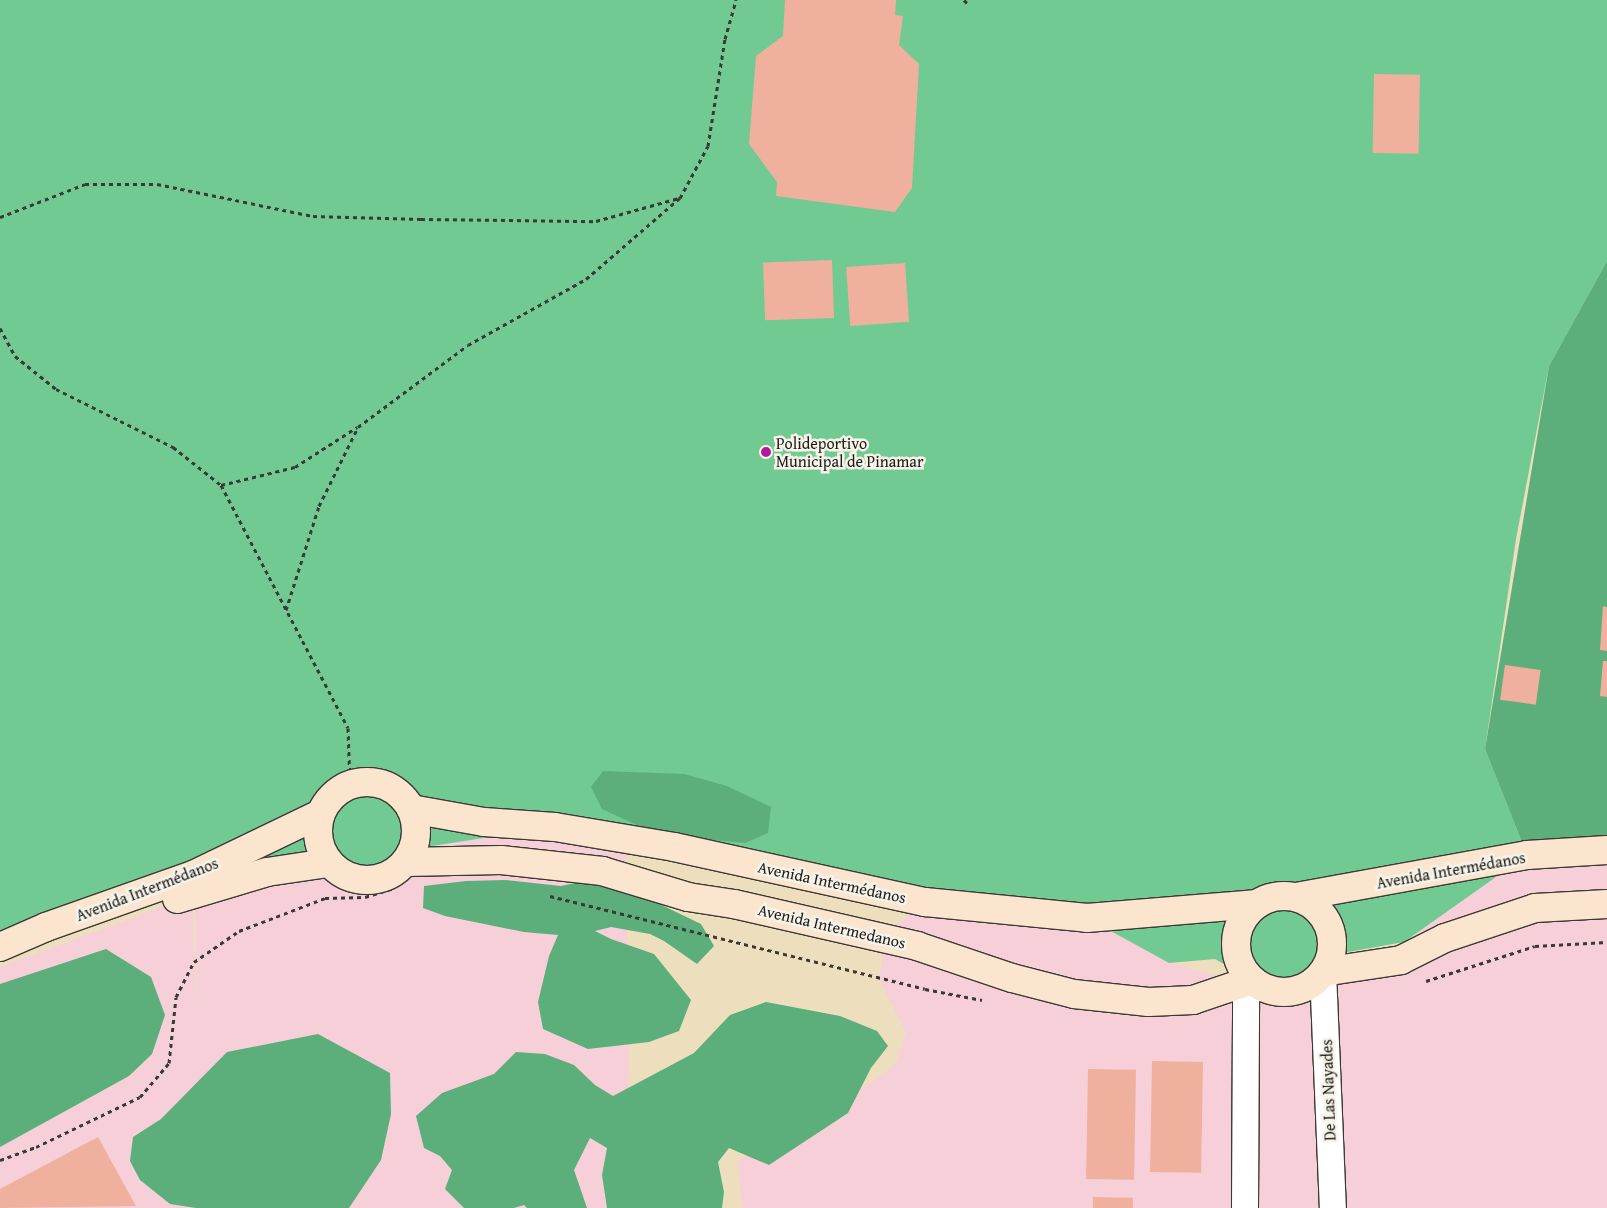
<!DOCTYPE html>
<meta charset="utf-8">
<style>
body{margin:0}
#map{position:relative;width:1607px;height:1208px;overflow:hidden;background:#eddfbd;font-family:"Gentium Book Plus",serif}
div>[style]{position:absolute}
.built>*{inset:0;background:#f6cfd9}
.green>*{inset:0;background:#71ca91}
.forest>*{inset:0;background:#5cae7b}
.building>*{inset:0;background:#f0b09e;transform-origin:0 0}
.path>*{height:3px;margin-top:-1.5px;transform-origin:0;background:repeating-linear-gradient(90deg,#3b3934 0 4px,transparent 0 8px)}
.roads{filter:drop-shadow(1px 0 #3b3934) drop-shadow(-1px 0 #3b3934) drop-shadow(0 1px #3b3934) drop-shadow(0 -1px #3b3934)}
.minor>*{height:26px;margin:-13px;padding:0 13px;transform-origin:13px;border-radius:13px;background:#fff}
.secondary>*{height:28px;margin:-14px;padding:0 14px;transform-origin:14px;border-radius:14px;background:#fbe5cf}
.secondary>.ring{margin:-14px;padding:0;box-sizing:content-box;background:none;border:28px solid #fbe5cf;border-radius:50%}
.dots>*{width:14px;height:14px;translate:-50% -50%;box-sizing:border-box;border:2px solid #f7f3e8;border-radius:50%}
span{translate:-50% -50%;white-space:nowrap;text-align:center;line-height:1.15;-webkit-text-stroke:5px #f7f3e8;paint-order:stroke}
.poi-label{font-size:16px;color:#1c1c1c}
.left{translate:0 -50%;text-align:left}
.street-label{font-size:16px;color:#1c1c1c}
</style>
<div id="map">
<div class="built">
<i style="clip-path:polygon(484px 822px,626px 839px,631px 1208px,0 1208px,0 967px,192px 896px,197px 1016px,195px 895px,415px 844px)"></i>
<i style="clip-path:polygon(1607px 853px,1607px 1208px,742px 1208px,738px 1161px,792px 1126px,851px 1096px,895px 1065px,906px 1032px,879px 980px,885px 934px,925px 902px,1087px 918px,1169px 963px,1276px 991px,1404px 942px,1527px 855px)"></i>
</div>
<div class="green">
<i style="clip-path:polygon(evenodd,0 0,1607px 0,1607px 261px,1549px 366px,1516px 539px,1485px 749px,1527px 855px,1404px 942px,1331px 955px,1327px 964px,1310px 984px,1294px 991px,1285px 992px,1267px 989px,1215px 959px,1169px 963px,1087px 918px,555px 827px,412px 849px,406px 862px,394px 872px,377px 879px,359px 880px,342px 874px,328px 863px,193px 883px,0 953px,0 0,1284px 899px,1257px 904px,1139px 913px,1284px 899px)"></i>
</div>
<div class="forest">
<i style="clip-path:polygon(1607px 261px,1607px 853px,1527px 855px,1485px 749px,1549px 366px)"></i>
<i style="clip-path:polygon(603px 771px,684px 774px,727px 786px,771px 807px,768px 833px,745px 843px,703px 839px,639px 826px,602px 809px,591px 787px)"></i>
<i style="clip-path:polygon(506px 880px,561px 886px,584px 881px,609px 885px,645px 897px,701px 924px,714px 946px,697px 964px,664px 941px,650px 934px,611px 927px,595px 931px,611px 939px,654px 954px,691px 1000px,679px 1031px,649px 1042px,588px 1049px,543px 1029px,538px 1002px,549px 956px,558px 935px,524px 932px,445px 916px,423px 908px,424px 886px,466px 881px)"></i>
<i style="clip-path:polygon(106px 949px,151px 977px,165px 1015px,152px 1054px,129px 1076px,0 1147px,0 984px)"></i>
<i style="clip-path:polygon(766px 1002px,840px 1016px,877px 1031px,888px 1046px,871px 1068px,848px 1113px,769px 1165px,729px 1148px,718px 1162px,724px 1192px,722px 1208px,607px 1208px,602px 1175px,607px 1148px,590px 1138px,574px 1170px,587px 1208px,527px 1208px,524px 1205px,514px 1208px,464px 1208px,445px 1189px,452px 1170px,440px 1156px,424px 1148px,416px 1116px,442px 1093px,494px 1074px,516px 1052px,545px 1054px,574px 1065px,595px 1085px,613px 1096px,694px 1053px,730px 1015px)"></i>
<i style="clip-path:polygon(318px 1034px,390px 1073px,391px 1114px,381px 1160px,349px 1208px,196px 1208px,170px 1204px,140px 1180px,130px 1161px,133px 1137px,161px 1119px,227px 1052px)"></i>
</div>
<div class="building">
<i style="clip-path:polygon(785px 0,896px 0,895px 15px,903px 16px,899px 45px,919px 64px,912px 188px,895px 212px,776px 196px,777px 182px,749px 144px,756px 56px,783px 36px)"></i>
<i style="left:1374px;top:74px;width:46px;height:79px;rotate:1deg"></i>
<i style="left:832px;top:260px;width:58px;height:69px;rotate:88deg"></i>
<i style="left:905px;top:263px;width:59px;height:59px;rotate:86deg"></i>
<i style="clip-path:polygon(1603px 606px,1607px 607px,1607px 651px,1600px 650px)"></i>
<i style="clip-path:polygon(1603px 661px,1607px 661px,1607px 697px,1600px 696px)"></i>
<i style="left:1505px;top:665px;width:36px;height:35px;rotate:8deg"></i>
<i style="left:1152px;top:1061px;width:51px;height:111px;rotate:1deg"></i>
<i style="left:1088px;top:1069px;width:48px;height:110px;rotate:1deg"></i>
<i style="clip-path:polygon(98px 1137px,136px 1206px,0 1208px,0 1189px)"></i>
<i style="left:1093px;top:1197px;width:40px;height:11px;rotate:1deg"></i>
</div>
<div class="path">
<i style="left:964px;top:0;width:4px;rotate:45deg"></i>
<i style="left:0;top:217px;width:91px;rotate:-21.2deg"></i>
<i style="left:85px;top:184px;width:72px"></i>
<i style="left:157px;top:184px;width:159px;rotate:11.6deg"></i>
<i style="left:313px;top:216px;width:108px;rotate:1.6deg"></i>
<i style="left:421px;top:219px;width:175px;rotate:0.7deg"></i>
<i style="left:596px;top:221px;width:86px;rotate:-15.5deg"></i>
<i style="left:0;top:328px;width:32px;rotate:62deg"></i>
<i style="left:15px;top:356px;width:53px;rotate:38.8deg"></i>
<i style="left:56px;top:389px;width:131px;rotate:26.4deg"></i>
<i style="left:173px;top:447px;width:61px;rotate:38.4deg"></i>
<i style="left:221px;top:485px;width:274px;rotate:62.4deg"></i>
<i style="left:348px;top:728px;width:56px;rotate:88deg"></i>
<i style="left:221px;top:485px;width:76px;rotate:-13.7deg"></i>
<i style="left:295px;top:467px;width:74px;rotate:-32.8deg"></i>
<i style="left:286px;top:610px;width:109px;rotate:-72.4deg"></i>
<i style="left:319px;top:506px;width:88px;rotate:-63.7deg"></i>
<i style="left:358px;top:427px;width:137px;rotate:-36.7deg"></i>
<i style="left:468px;top:345px;width:135px;rotate:-29.2deg"></i>
<i style="left:586px;top:279px;width:124px;rotate:-40.8deg"></i>
<i style="left:680px;top:198px;width:59px;rotate:-61.7deg"></i>
<i style="left:708px;top:146px;width:108px;rotate:-81deg"></i>
<i style="left:725px;top:39px;width:41px;rotate:-74.2deg"></i>
<i style="left:550px;top:896px;width:386px;rotate:13.9deg"></i>
<i style="left:925px;top:989px;width:58px;rotate:10.9deg"></i>
<i style="left:1426px;top:981px;width:114px;rotate:-17.8deg"></i>
<i style="left:1535px;top:946px;width:72px;rotate:-3.2deg"></i>
<i style="left:0;top:1160px;width:38px;rotate:-20deg"></i>
<i style="left:36px;top:1147px;width:115px;rotate:-25.7deg"></i>
<i style="left:140px;top:1097px;width:45px;rotate:-49.5deg"></i>
<i style="left:169px;top:1063px;width:66px;rotate:-83.9deg"></i>
<i style="left:176px;top:997px;width:39px;rotate:-63deg"></i>
<i style="left:194px;top:962px;width:55px;rotate:-34.6deg"></i>
<i style="left:239px;top:931px;width:92px;rotate:-21deg"></i>
<i style="left:325px;top:898px;width:40px;rotate:-1.4deg"></i>
<i style="left:365px;top:897px;width:31px;rotate:-17deg"></i>
</div>
<div class="roads">
<div class="minor">
<i style="left:1323px;top:972px;width:236px;rotate:87.6deg"></i>
<i style="left:1245px;top:1208px;width:208px;rotate:-89.7deg"></i>
<i style="left:1246px;top:1000px;width:21px;rotate:-73deg"></i>
</div>
<div class="secondary">
<i class="ring" style="left:318px;top:782px;width:70px;height:70px"></i>
<i style="left:411px;top:809px;width:74px;rotate:10.1deg"></i>
<i style="left:484px;top:822px;width:71px;rotate:4deg"></i>
<i style="left:555px;top:827px;width:121px;rotate:9.5deg"></i>
<i style="left:674px;top:847px;width:257px;rotate:12.4deg"></i>
<i style="left:925px;top:902px;width:163px;rotate:5.6deg"></i>
<i style="left:1087px;top:918px;width:171px;rotate:-4.7deg"></i>
<i style="left:406px;top:862px;width:95px;rotate:-1.2deg"></i>
<i style="left:501px;top:860px;width:102px;rotate:6.2deg"></i>
<i style="left:602px;top:871px;width:90px;rotate:16.8deg"></i>
<i style="left:688px;top:897px;width:47px;rotate:8.7deg"></i>
<i style="left:734px;top:904px;width:188px;rotate:12.9deg"></i>
<i style="left:917px;top:946px;width:100px;rotate:18.6deg"></i>
<i style="left:1012px;top:978px;width:64px;rotate:14.5deg"></i>
<i style="left:1074px;top:994px;width:75px;rotate:6.1deg"></i>
<i style="left:1149px;top:1002px;width:44px;rotate:-2.6deg"></i>
<i style="left:1193px;top:1000px;width:62px;rotate:-18.7deg"></i>
<i class="ring" style="left:1236px;top:896px;width:68px;height:68px"></i>
<i style="left:1296px;top:897px;width:235px;rotate:-10.3deg"></i>
<i style="left:1527px;top:855px;width:80px;rotate:-3.6deg"></i>
<i style="left:177px;top:899px;width:94px;rotate:-16.7deg"></i>
<i style="left:267px;top:872px;width:62px;rotate:-8.4deg"></i>
<i style="left:0;top:947px;width:50px;rotate:-23.5deg"></i>
<i style="left:46px;top:927px;width:156px;rotate:-19.5deg"></i>
<i style="left:193px;top:875px;width:141px;rotate:-25.7deg"></i>
<i style="left:1323px;top:972px;width:79px;rotate:-8.7deg"></i>
<i style="left:1401px;top:960px;width:49px;rotate:-26.6deg"></i>
<i style="left:1445px;top:938px;width:95px;rotate:-18.4deg"></i>
<i style="left:1535px;top:908px;width:72px;rotate:-3.2deg"></i>
</div>
</div>
<div class="dots">
<i style="left:766px;top:452px;background:#b5179e"></i>
</div>
<div class="poi-label">
<span class="left" style="left:776px;top:452px">Polideportivo<br>Municipal de Pinamar</span>
</div>
<div class="street-label">
<span style="left:1451px;top:870px;rotate:-10deg">Avenida Intermédanos</span>
<span style="left:832px;top:882px;rotate:12deg">Avenida Intermédanos</span>
<span style="left:147px;top:889px;rotate:-21deg">Avenida Intermédanos</span>
<span style="left:832px;top:926px;rotate:13deg">Avenida Intermedanos</span>
<span style="left:1328px;top:1090px;rotate:-92deg">De Las Nayades</span>
</div>
</div>
